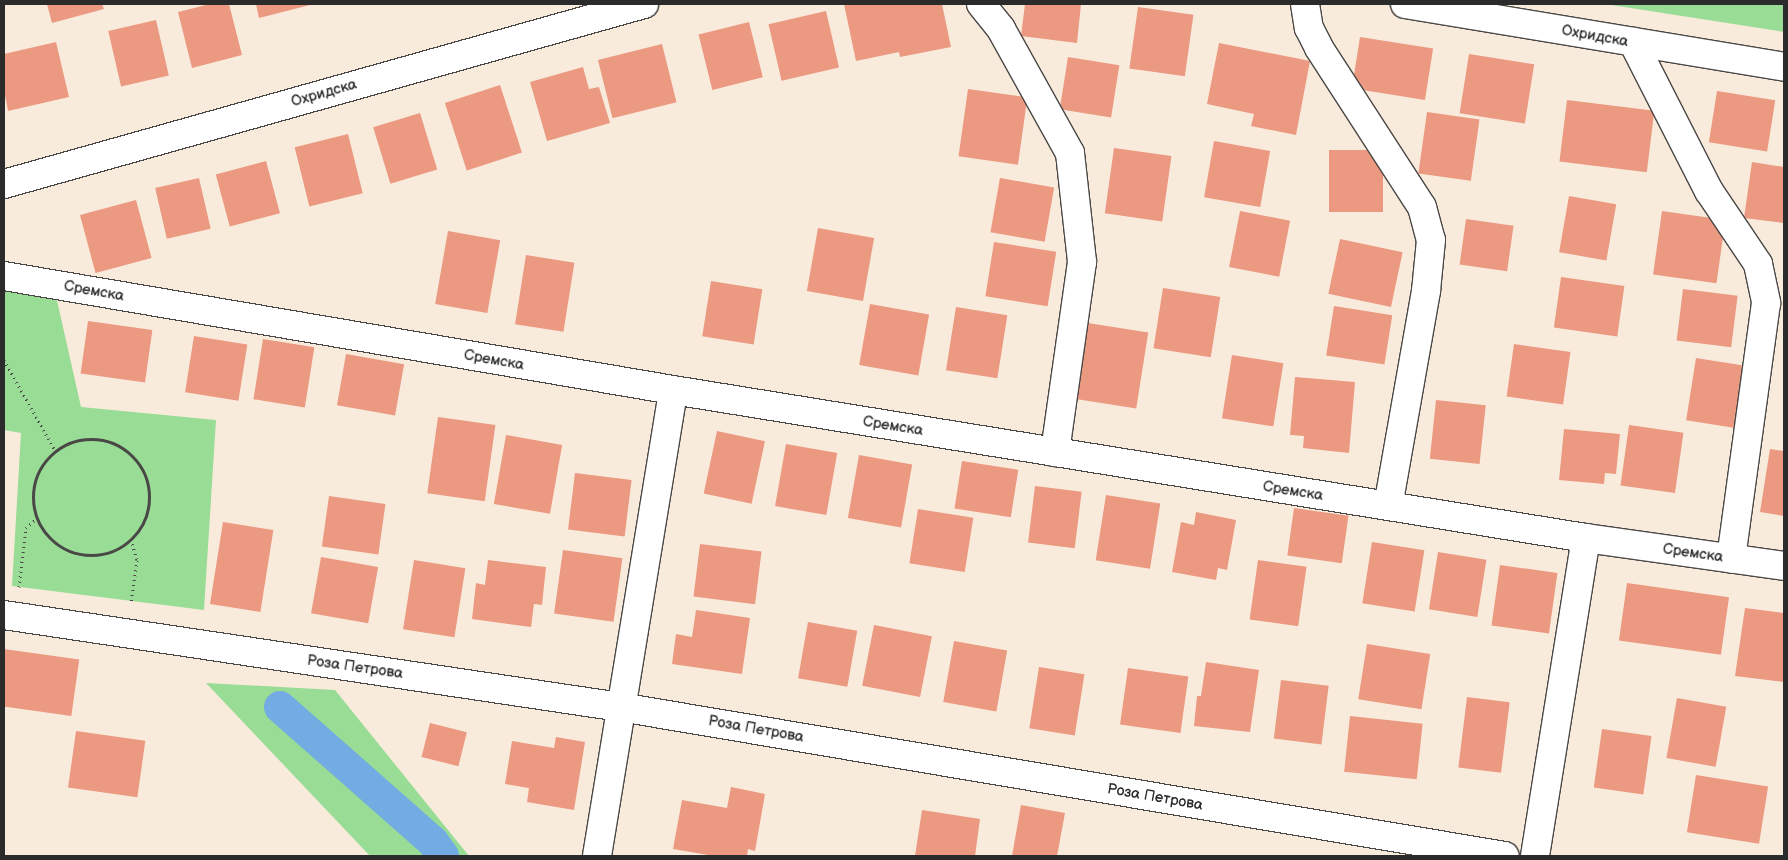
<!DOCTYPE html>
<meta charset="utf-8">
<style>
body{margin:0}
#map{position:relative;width:1788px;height:860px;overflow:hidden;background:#f9ebdc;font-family:"Balsamiq Sans",sans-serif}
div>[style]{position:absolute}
.green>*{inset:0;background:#98dc95}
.canal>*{height:32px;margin:-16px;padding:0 16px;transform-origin:16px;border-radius:16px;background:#73ace2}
.building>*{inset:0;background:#eb9981;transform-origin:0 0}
.path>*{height:3px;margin-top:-1.5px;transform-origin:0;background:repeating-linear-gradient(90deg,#4a4846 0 1px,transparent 0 5px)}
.path>.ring{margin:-1.5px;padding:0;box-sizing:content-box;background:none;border:3px solid #4a4846;border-radius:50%}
.roads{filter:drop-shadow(1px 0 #4a4846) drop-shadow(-1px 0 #4a4846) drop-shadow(0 1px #4a4846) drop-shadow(0 -1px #4a4846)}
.minor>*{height:28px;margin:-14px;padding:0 14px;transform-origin:14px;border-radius:14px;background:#fff}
span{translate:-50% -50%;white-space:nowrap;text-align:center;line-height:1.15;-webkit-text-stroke:5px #fff;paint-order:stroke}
.street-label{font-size:15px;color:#2b2b2b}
.frame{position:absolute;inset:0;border:5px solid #2b2b2b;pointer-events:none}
</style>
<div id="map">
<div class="green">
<i style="clip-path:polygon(1605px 4px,1784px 4px,1784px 32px)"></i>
<i style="clip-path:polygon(4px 286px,56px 296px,81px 407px,216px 420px,204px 610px,12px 586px,21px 433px,4px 430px)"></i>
<i style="clip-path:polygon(206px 683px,335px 690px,469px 856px,370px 856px)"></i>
</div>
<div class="canal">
<i style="left:280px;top:707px;width:204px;rotate:41.4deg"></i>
<i style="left:433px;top:842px;width:17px;rotate:54deg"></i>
</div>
<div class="building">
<i style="clip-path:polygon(47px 4px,102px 4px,104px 9px,52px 23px)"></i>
<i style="clip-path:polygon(210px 4px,229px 4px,242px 55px,192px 68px,178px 12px)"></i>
<i style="clip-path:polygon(256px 4px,314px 4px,259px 18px)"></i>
<i style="clip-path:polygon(844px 4px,942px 4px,951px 47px,900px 57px,899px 52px,856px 61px)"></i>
<i style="clip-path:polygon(1025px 4px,1081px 4px,1077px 43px,1021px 36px)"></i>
<i style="left:1138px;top:7px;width:56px;height:62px;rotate:8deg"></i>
<i style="left:826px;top:11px;width:58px;height:59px;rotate:77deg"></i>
<i style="left:156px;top:20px;width:57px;height:49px;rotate:77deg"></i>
<i style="left:749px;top:22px;width:57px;height:52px;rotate:76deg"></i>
<i style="left:1360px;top:37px;width:74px;height:52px;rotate:9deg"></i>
<i style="clip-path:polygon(56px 42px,69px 97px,8px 111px,4px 90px,4px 54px)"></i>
<i style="clip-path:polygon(1219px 43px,1310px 61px,1296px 135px,1251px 126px,1254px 114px,1207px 104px)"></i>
<i style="left:662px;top:44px;width:60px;height:66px;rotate:76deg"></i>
<i style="left:1469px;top:54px;width:66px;height:60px;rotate:9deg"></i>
<i style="left:1068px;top:57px;width:52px;height:53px;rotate:9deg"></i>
<i style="clip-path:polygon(583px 67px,589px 89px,599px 87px,610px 123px,547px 141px,530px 82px)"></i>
<i style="left:500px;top:85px;width:71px;height:58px;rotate:72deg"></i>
<i style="left:968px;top:89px;width:60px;height:68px;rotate:8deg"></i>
<i style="left:1717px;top:91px;width:59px;height:52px;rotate:9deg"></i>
<i style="left:1567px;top:100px;width:88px;height:62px;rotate:7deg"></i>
<i style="left:1427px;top:112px;width:53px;height:62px;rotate:8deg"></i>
<i style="left:420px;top:113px;width:59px;height:49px;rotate:73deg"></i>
<i style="left:348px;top:134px;width:61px;height:55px;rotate:76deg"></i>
<i style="left:1214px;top:141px;width:57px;height:57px;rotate:10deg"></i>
<i style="left:1114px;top:148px;width:58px;height:66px;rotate:8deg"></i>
<i style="left:1329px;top:150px;width:54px;height:62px"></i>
<i style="left:266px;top:161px;width:54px;height:52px;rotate:75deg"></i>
<i style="clip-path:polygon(1752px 162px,1784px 167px,1784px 223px,1744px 218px)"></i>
<i style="left:199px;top:178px;width:52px;height:45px;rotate:77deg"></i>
<i style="left:1000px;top:178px;width:55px;height:55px;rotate:10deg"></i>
<i style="left:1569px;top:196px;width:48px;height:57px;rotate:10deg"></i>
<i style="left:136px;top:200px;width:60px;height:58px;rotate:75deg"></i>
<i style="left:1240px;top:211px;width:51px;height:57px;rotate:11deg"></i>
<i style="left:1662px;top:211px;width:64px;height:64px;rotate:8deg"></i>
<i style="left:1466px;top:219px;width:48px;height:46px;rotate:8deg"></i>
<i style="left:818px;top:228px;width:57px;height:64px;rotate:10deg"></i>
<i style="left:448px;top:231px;width:53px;height:74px;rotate:10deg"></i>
<i style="left:1340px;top:239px;width:64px;height:56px;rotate:12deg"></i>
<i style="left:994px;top:242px;width:63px;height:55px;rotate:9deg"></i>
<i style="left:526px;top:255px;width:49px;height:70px;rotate:9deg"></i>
<i style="left:1561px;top:277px;width:64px;height:51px;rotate:8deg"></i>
<i style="left:711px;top:281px;width:52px;height:56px;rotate:9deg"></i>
<i style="left:1163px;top:288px;width:58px;height:61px;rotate:9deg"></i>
<i style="left:1683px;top:289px;width:55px;height:52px;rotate:7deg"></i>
<i style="left:870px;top:304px;width:60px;height:62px;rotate:10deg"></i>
<i style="left:1334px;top:306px;width:59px;height:50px;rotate:9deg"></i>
<i style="left:956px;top:307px;width:52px;height:64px;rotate:9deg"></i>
<i style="left:88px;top:321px;width:65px;height:53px;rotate:8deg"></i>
<i style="left:1088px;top:323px;width:61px;height:77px;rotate:9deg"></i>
<i style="left:194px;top:336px;width:54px;height:57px;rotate:9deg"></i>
<i style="left:263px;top:339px;width:52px;height:61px;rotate:9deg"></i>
<i style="left:1514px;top:344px;width:57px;height:53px;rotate:8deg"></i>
<i style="left:346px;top:354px;width:59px;height:52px;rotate:10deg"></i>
<i style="left:1232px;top:355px;width:52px;height:64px;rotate:9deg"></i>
<i style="left:1696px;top:358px;width:56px;height:63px;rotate:9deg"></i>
<i style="clip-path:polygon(1295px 377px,1355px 382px,1349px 453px,1303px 448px,1304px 436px,1290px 435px)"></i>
<i style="left:1436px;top:400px;width:50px;height:59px;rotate:6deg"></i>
<i style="left:438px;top:417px;width:58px;height:77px;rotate:8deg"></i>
<i style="left:1629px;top:425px;width:55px;height:61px;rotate:8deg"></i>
<i style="clip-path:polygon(1564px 429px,1620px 434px,1616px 474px,1605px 473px,1604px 484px,1559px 480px)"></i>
<i style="left:717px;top:431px;width:49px;height:64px;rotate:12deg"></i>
<i style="left:506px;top:435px;width:57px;height:70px;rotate:10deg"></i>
<i style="left:786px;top:444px;width:52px;height:63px;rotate:10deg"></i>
<i style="clip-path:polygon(1770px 449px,1784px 451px,1784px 516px,1760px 512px)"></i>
<i style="left:859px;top:455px;width:54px;height:64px;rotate:10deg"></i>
<i style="left:962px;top:461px;width:57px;height:48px;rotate:9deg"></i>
<i style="left:575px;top:473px;width:57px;height:57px;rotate:7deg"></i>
<i style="left:1035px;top:486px;width:47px;height:57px;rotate:7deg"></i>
<i style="left:1106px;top:495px;width:55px;height:66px;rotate:9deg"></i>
<i style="left:329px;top:496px;width:57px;height:51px;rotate:8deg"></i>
<i style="left:1294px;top:508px;width:55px;height:48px;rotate:8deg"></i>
<i style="left:918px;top:509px;width:56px;height:55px;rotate:9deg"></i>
<i style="clip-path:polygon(1196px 512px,1236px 520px,1227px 570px,1218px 568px,1216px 580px,1172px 572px,1181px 522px,1194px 525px)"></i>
<i style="left:223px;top:522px;width:51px;height:83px;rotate:9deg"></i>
<i style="left:1372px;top:542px;width:53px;height:62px;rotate:9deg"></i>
<i style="left:700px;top:544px;width:62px;height:53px;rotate:7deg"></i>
<i style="left:563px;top:550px;width:60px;height:64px;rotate:8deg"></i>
<i style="left:1438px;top:552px;width:49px;height:58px;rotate:9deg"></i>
<i style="left:321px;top:557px;width:58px;height:57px;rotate:10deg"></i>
<i style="left:414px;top:560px;width:52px;height:70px;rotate:9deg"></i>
<i style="clip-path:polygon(488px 560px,546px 567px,542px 605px,534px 604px,531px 627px,472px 619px,476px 583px,485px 585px)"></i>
<i style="left:1258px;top:560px;width:49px;height:60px;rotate:8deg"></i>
<i style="left:1500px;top:565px;width:58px;height:61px;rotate:8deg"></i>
<i style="left:1627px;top:583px;width:103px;height:58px;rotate:8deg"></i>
<i style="clip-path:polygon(1745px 608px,1784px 613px,1784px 682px,1735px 676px)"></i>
<i style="clip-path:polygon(696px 610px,750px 618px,742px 674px,672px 664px,676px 634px,692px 637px)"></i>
<i style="left:808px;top:622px;width:50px;height:57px;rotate:10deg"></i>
<i style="left:874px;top:625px;width:59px;height:62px;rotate:11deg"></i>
<i style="left:954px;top:641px;width:54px;height:62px;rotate:10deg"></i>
<i style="left:1367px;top:644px;width:64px;height:56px;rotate:9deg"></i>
<i style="left:4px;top:649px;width:76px;height:57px;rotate:8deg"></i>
<i style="clip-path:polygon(1206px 662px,1259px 670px,1250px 732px,1194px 726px,1197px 696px,1201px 696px)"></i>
<i style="left:1039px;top:667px;width:46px;height:62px;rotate:9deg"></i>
<i style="left:1128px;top:668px;width:61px;height:57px;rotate:8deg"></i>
<i style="left:1281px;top:680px;width:48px;height:59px;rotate:7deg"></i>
<i style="left:1467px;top:697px;width:43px;height:71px;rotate:7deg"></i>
<i style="left:1677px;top:698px;width:50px;height:61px;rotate:10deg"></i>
<i style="left:1350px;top:716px;width:73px;height:56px;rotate:6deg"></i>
<i style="left:430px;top:723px;width:38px;height:35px;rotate:14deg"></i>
<i style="left:1602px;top:729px;width:50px;height:59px;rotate:8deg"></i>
<i style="left:76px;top:731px;width:70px;height:57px;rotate:8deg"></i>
<i style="clip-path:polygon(556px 737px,585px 742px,574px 810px,527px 802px,529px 788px,505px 784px,512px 741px,554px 748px)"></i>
<i style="left:1696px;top:775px;width:73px;height:58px;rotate:9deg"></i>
<i style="clip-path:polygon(731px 787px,765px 794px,755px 851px,748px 849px,747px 856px,714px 856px,673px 849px,682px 800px,727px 808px)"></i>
<i style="clip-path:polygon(1021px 805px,1065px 813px,1057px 856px,1012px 856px)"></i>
<i style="clip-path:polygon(922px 810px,980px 819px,975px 856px,915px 856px)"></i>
</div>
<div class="path">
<i style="left:4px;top:360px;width:103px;rotate:60.5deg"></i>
<i class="ring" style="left:33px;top:439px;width:113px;height:113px"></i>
<i style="left:131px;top:539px;width:22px;rotate:74deg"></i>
<i style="left:137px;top:560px;width:43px;rotate:97.9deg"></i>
<i style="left:19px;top:587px;width:59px;rotate:-83.2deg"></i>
<i style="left:26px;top:528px;width:15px;rotate:-42deg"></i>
</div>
<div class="roads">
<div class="minor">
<i style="left:981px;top:4px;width:32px;rotate:51deg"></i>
<i style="left:1001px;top:29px;width:142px;rotate:60.9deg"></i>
<i style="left:1070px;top:153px;width:110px;rotate:83.7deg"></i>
<i style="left:1082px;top:262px;width:192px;rotate:98.1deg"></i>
<i style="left:1305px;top:4px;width:24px;rotate:81deg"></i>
<i style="left:1309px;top:28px;width:22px;rotate:63deg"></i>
<i style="left:1319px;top:48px;width:189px;rotate:57.1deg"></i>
<i style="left:1422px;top:207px;width:34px;rotate:75deg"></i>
<i style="left:1431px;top:240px;width:51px;rotate:95.6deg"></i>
<i style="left:1426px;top:291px;width:218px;rotate:100deg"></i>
<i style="left:1405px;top:4px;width:384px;rotate:9.4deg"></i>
<i style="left:1633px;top:42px;width:167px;rotate:63deg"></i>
<i style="left:1709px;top:191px;width:88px;rotate:56.1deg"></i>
<i style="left:1758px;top:264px;width:40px;rotate:78deg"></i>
<i style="left:1766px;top:303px;width:258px;rotate:97.8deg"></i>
<i style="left:4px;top:184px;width:665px;rotate:-15.71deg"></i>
<i style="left:4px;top:276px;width:679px;rotate:9.67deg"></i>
<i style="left:673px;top:390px;width:925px;rotate:9.21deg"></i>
<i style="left:1586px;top:538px;width:200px;rotate:8deg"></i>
<i style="left:4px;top:615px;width:623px;rotate:8.49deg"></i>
<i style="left:620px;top:707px;width:897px;rotate:9.56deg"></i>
<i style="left:597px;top:856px;width:472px;rotate:-80.7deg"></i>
<i style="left:1535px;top:856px;width:322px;rotate:-80.9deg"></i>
</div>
</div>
<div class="street-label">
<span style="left:1595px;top:36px;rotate:10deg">Охридска</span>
<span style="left:324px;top:93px;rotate:-16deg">Охридска</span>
<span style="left:94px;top:291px;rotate:10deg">Сремска</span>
<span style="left:494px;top:360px;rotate:10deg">Сремска</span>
<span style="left:893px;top:426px;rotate:9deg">Сремска</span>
<span style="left:1293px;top:491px;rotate:9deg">Сремска</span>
<span style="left:1693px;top:553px;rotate:8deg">Сремска</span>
<span style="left:355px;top:667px;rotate:8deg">Роза Петрова</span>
<span style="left:756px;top:729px;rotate:10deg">Роза Петрова</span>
<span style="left:1155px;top:797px;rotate:10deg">Роза Петрова</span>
</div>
<div class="frame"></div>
</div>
